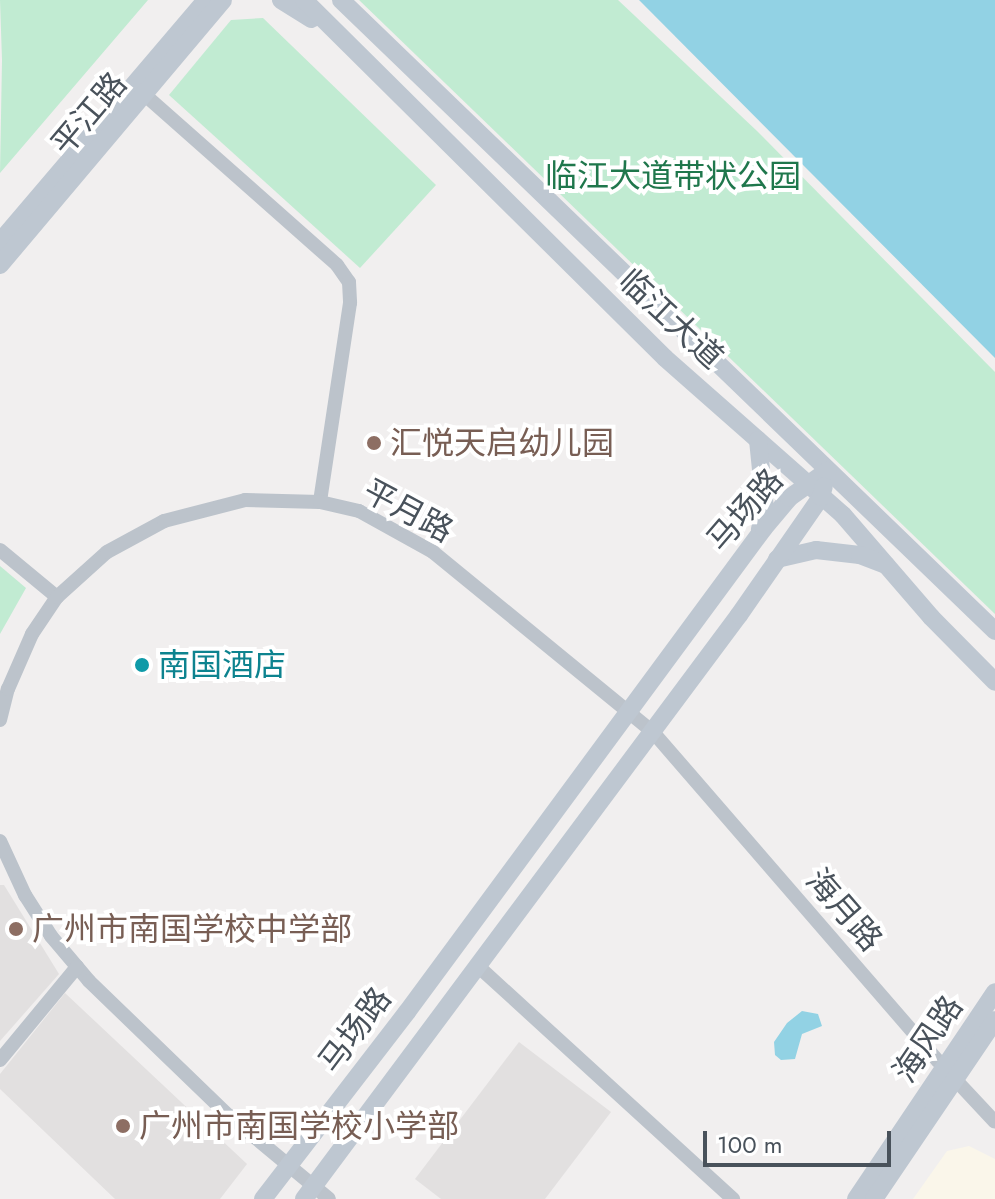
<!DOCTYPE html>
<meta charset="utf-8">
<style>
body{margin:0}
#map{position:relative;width:995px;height:1199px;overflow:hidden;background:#f1efef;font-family:Jost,"Noto Sans SC",sans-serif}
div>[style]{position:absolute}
.commercial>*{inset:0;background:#faf6ea}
.education>*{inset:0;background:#e2e0e0}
.green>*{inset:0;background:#c1ebd2}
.water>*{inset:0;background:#92d2e4}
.street>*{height:14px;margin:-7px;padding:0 7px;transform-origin:7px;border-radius:7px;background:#bcc3cb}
.secondary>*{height:18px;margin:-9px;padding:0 9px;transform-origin:9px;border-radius:9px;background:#bec7d1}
.dots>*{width:22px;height:22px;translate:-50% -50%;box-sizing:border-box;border:4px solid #fff;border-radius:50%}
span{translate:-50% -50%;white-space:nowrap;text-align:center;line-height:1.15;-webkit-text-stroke:8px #fff;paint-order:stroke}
.street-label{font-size:32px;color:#49525b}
.park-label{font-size:32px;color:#1f774c}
.education-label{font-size:32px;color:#785e54}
.left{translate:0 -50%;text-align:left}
.culture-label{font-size:32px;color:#0d838f}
.scale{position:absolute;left:703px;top:1131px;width:188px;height:36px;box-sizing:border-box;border:4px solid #49525b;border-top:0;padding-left:10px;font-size:24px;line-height:28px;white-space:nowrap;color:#49525b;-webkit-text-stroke:6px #fff;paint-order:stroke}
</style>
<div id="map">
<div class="commercial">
<i style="clip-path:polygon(969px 1146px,995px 1159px,995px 1199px,913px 1199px,947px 1151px)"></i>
</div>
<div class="education">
<i style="clip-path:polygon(0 885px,4px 885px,59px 974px,0 1041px)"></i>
<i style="clip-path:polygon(65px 993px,247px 1164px,220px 1199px,115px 1199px,0 1089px,0 1074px)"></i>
<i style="clip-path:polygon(519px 1042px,611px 1112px,545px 1199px,441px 1199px,415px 1179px)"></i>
</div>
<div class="green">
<i style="clip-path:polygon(0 0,148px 0,0 173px,2px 60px)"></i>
<i style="clip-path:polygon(359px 0,618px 0,757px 131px,995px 372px,995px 614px)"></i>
<i style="clip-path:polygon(263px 18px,436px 185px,360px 268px,169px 95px,231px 20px)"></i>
<i style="clip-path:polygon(0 566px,26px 588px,0 634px)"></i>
</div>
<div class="water">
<i style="clip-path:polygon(639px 0,995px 0,995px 358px)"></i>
<i style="clip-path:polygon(802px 1011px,818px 1014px,822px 1026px,802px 1034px,795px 1059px,781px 1060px,775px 1055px,774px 1042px,787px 1023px)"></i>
</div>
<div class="street">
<i style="left:145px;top:95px;width:256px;rotate:41.5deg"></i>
<i style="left:337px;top:265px;width:21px;rotate:55deg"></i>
<i style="left:349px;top:282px;width:21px;rotate:87deg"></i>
<i style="left:350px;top:303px;width:201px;rotate:98.6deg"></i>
<i style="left:0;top:550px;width:74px;rotate:39.5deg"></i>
<i style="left:0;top:720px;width:32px;rotate:-76deg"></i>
<i style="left:8px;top:689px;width:60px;rotate:-66.4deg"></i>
<i style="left:32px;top:634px;width:45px;rotate:-56deg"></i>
<i style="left:57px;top:597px;width:67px;rotate:-42deg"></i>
<i style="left:107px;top:552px;width:65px;rotate:-28.5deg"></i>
<i style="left:164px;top:521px;width:84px;rotate:-14.5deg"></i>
<i style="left:245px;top:500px;width:75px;rotate:1.5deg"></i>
<i style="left:320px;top:502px;width:40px;rotate:13deg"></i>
<i style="left:359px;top:511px;width:85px;rotate:29deg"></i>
<i style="left:433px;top:552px;width:284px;rotate:39.3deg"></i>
<i style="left:653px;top:732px;width:435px;rotate:49.1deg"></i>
<i style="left:938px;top:1061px;width:83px;rotate:46.9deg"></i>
<i style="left:0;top:841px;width:60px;rotate:65.2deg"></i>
<i style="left:25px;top:895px;width:49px;rotate:57.6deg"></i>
<i style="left:51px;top:936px;width:59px;rotate:49.8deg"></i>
<i style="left:89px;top:981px;width:193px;rotate:44deg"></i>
<i style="left:228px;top:1115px;width:131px;rotate:39.7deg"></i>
<i style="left:480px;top:968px;width:343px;rotate:42.4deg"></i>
<i style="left:0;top:1060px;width:121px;rotate:-50.4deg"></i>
</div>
<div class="secondary">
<i style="left:281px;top:0;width:36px;rotate:32deg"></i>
<i style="left:304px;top:0;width:508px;rotate:44.76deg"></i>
<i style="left:665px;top:358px;width:237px;rotate:41.4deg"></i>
<i style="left:843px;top:515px;width:135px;rotate:49.2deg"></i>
<i style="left:931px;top:617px;width:91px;rotate:45.4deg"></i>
<i style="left:341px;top:0;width:909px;rotate:43.97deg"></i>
<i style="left:0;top:242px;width:318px;rotate:-49.6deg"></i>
<i style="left:0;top:265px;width:346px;rotate:-49.9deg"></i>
<i style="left:758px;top:440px;width:69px;rotate:84.2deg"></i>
<i style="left:765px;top:509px;width:21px;rotate:104deg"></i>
<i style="left:777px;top:559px;width:40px;rotate:-13deg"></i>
<i style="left:816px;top:550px;width:44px;rotate:6.5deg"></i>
<i style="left:860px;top:555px;width:28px;rotate:21deg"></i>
<i style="left:263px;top:1199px;width:236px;rotate:-52.4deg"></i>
<i style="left:407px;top:1012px;width:601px;rotate:-53.59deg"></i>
<i style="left:764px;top:528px;width:39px;rotate:-50deg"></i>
<i style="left:789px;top:498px;width:47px;rotate:-35.4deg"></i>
<i style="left:304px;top:1199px;width:728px;rotate:-53.32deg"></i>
<i style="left:739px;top:615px;width:144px;rotate:-55.2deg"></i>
<i style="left:821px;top:497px;width:11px;rotate:-75deg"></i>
<i style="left:856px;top:1199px;width:249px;rotate:-56.1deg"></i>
<i style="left:874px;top:1199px;width:216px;rotate:-55.9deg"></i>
</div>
<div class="dots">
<i style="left:374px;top:443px;background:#8d6e63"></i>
<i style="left:142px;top:665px;background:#0f9aa8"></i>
<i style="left:16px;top:929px;background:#8d6e63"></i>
<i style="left:123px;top:1126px;background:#8d6e63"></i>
</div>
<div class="street-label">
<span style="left:89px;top:114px;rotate:-50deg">平江路</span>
<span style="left:671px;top:319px;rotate:43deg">临江大道</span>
<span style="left:745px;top:510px;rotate:-49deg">马场路</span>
<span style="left:408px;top:511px;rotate:28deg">平月路</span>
<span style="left:844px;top:910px;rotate:49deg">海月路</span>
<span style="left:355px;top:1030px;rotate:-53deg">马场路</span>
<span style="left:928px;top:1039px;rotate:-56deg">海风路</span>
</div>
<div class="park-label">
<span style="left:673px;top:176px">临江大道带状公园</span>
</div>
<div class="education-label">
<span class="left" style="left:390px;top:443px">汇悦天启幼儿园</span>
<span class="left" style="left:32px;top:929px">广州市南国学校中学部</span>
<span class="left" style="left:139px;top:1126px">广州市南国学校小学部</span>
</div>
<div class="culture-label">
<span class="left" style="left:158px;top:665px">南国酒店</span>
</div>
<div class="scale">100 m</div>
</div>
